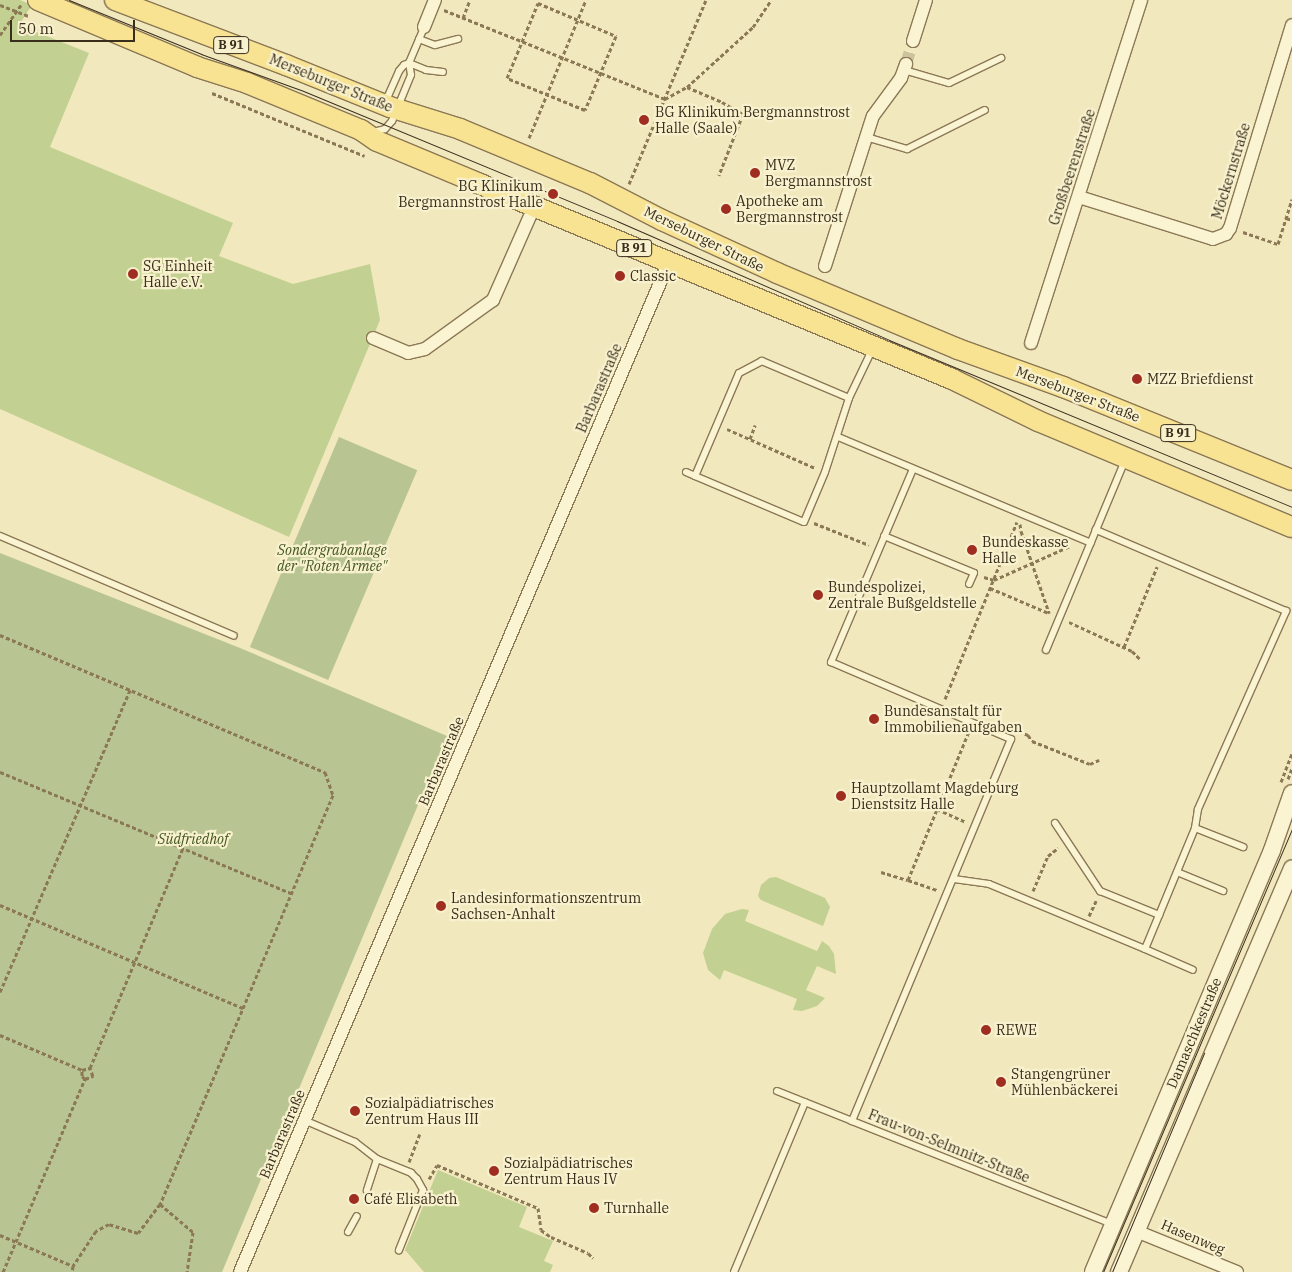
<!DOCTYPE html>
<meta charset="utf-8">
<style>
body{margin:0}
#map{position:relative;width:1292px;height:1272px;overflow:hidden;background:#f1e8be;font-family:"IBM Plex Serif",serif}
div>[style]{position:absolute}
.green>*{inset:0;background:#c2d091}
.cemetery>*{inset:0;background:#b8c491;transform-origin:0 0}
.minor-tunnel>*{height:12px;margin-top:-6px;transform-origin:0;background:repeating-linear-gradient(90deg,#ccc39d 0 12px,transparent 0 18px)}
.path>*{height:3px;margin-top:-1.5px;transform-origin:0;background:repeating-linear-gradient(90deg,#8b7855 0 4px,transparent 0 6.5px)}
.roads{filter:drop-shadow(1px 0 #8b7855) drop-shadow(-1px 0 #8b7855) drop-shadow(0 1px #8b7855) drop-shadow(0 -1px #8b7855)}
.service>*{height:6px;margin:-3px;padding:0 3px;transform-origin:3px;border-radius:3px;background:#fbf4d2}
.minor>*{height:12px;margin:-6px;padding:0 6px;transform-origin:6px;border-radius:6px;background:#fbf4d2}
.tertiary>*{height:16px;margin:-8px;padding:0 8px;transform-origin:8px;border-radius:8px;background:#fbf4d2}
.primary>*{height:20px;margin:-10px;padding:0 10px;transform-origin:10px;border-radius:10px;background:#f8e392}
.tram>*{height:1px;margin:-0.5px;padding:0 0.5px;transform-origin:0.5px;border-radius:0.5px;background:#392d1b}
.dots>*{width:14px;height:14px;translate:-50% -50%;box-sizing:border-box;border:2px solid #f8f1ce;border-radius:50%}
span{translate:-50% -50%;white-space:nowrap;text-align:center;line-height:1.15;-webkit-text-stroke:4.5px #f8f1ce;paint-order:stroke}
.shield-label span{padding:1px 4px;background:#f8f1ce;border:1px solid;border-radius:4px;-webkit-text-stroke-width:0}
.shield-label{font-size:12px;color:#392d1b;font-weight:700}
.street-label{font-size:14px;color:#392d1b}
.poi-label{font-size:14px;color:#392d1b}
.left{translate:0 -50%;text-align:left}
.right{translate:-100% -50%;text-align:right}
.park-label{font-size:14px;color:#435720;font-style:italic}
.scale{position:absolute;left:10px;top:20px;width:125px;height:22px;box-sizing:border-box;border:2px solid #392d1b;border-top:0;padding-left:6px;font-size:15px;line-height:18px;white-space:nowrap;color:#392d1b;-webkit-text-stroke:4px #f8f1ce;paint-order:stroke}
</style>
<div id="map">
<div class="green">
<i style="clip-path:polygon(0 0,20px 0,32px 5px,19px 25px,89px 53px,50px 147px,233px 223px,219px 256px,293px 284px,370px 264px,380px 320px,289px 537px,0 409px)"></i>
<i style="clip-path:polygon(776px 877px,825px 898px,830px 907px,823px 926px,761px 900px,758px 896px,761px 885px,769px 878px)"></i>
<i style="clip-path:polygon(742px 909px,749px 910px,745px 921px,817px 951px,822px 941px,829px 946px,834px 954px,836px 974px,817px 966px,806px 990px,825px 998px,817px 1006px,802px 1011px,793px 1010px,797px 999px,724px 970px,720px 980px,708px 970px,703px 953px,712px 929px,725px 914px)"></i>
<i style="clip-path:polygon(438px 1170px,527px 1207px,519px 1227px,553px 1241px,544px 1261px,553px 1265px,550px 1272px,424px 1272px,405px 1250px)"></i>
</div>
<div class="cemetery">
<i style="left:339px;top:437px;width:85px;height:228px;rotate:23deg"></i>
<i style="clip-path:polygon(0 553px,240px 648px,447px 736px,222px 1272px,0 1272px)"></i>
</div>
<div class="minor-tunnel">
<i style="left:906px;top:64px;width:24px;rotate:-73deg"></i>
</div>
<div class="path">
<i style="left:538px;top:3px;width:85px;rotate:22.9deg"></i>
<i style="left:616px;top:36px;width:80px;rotate:112.7deg"></i>
<i style="left:585px;top:110px;width:84px;rotate:-157.7deg"></i>
<i style="left:507px;top:78px;width:81px;rotate:-67.5deg"></i>
<i style="left:0;top:5px;width:30px;rotate:21deg"></i>
<i style="left:444px;top:10px;width:238px;rotate:21.9deg"></i>
<i style="left:665px;top:99px;width:25px;rotate:-29deg"></i>
<i style="left:687px;top:87px;width:89px;rotate:-42.3deg"></i>
<i style="left:753px;top:27px;width:32px;rotate:-56deg"></i>
<i style="left:463px;top:18px;width:19px;rotate:-69deg"></i>
<i style="left:0;top:35px;width:37px;rotate:-55deg"></i>
<i style="left:687px;top:87px;width:38px;rotate:23deg"></i>
<i style="left:722px;top:102px;width:24px;rotate:30deg"></i>
<i style="left:743px;top:114px;width:66px;rotate:111.5deg"></i>
<i style="left:212px;top:93px;width:165px;rotate:22.4deg"></i>
<i style="left:529px;top:138px;width:149px;rotate:-67.6deg"></i>
<i style="left:629px;top:184px;width:199px;rotate:-67.3deg"></i>
<i style="left:1286px;top:218px;width:6px;rotate:18deg"></i>
<i style="left:1243px;top:232px;width:37px;rotate:19deg"></i>
<i style="left:1278px;top:244px;width:47px;rotate:-72.7deg"></i>
<i style="left:727px;top:429px;width:96px;rotate:23.9deg"></i>
<i style="left:750px;top:439px;width:15px;rotate:-70deg"></i>
<i style="left:814px;top:523px;width:59px;rotate:21.8deg"></i>
<i style="left:1020px;top:524px;width:7px;rotate:82deg"></i>
<i style="left:1021px;top:531px;width:87px;rotate:71.1deg"></i>
<i style="left:984px;top:577px;width:10px;rotate:17deg"></i>
<i style="left:994px;top:580px;width:83px;rotate:-24.1deg"></i>
<i style="left:990px;top:588px;width:64px;rotate:23deg"></i>
<i style="left:1069px;top:622px;width:69px;rotate:24.7deg"></i>
<i style="left:1132px;top:651px;width:11px;rotate:45deg"></i>
<i style="left:0;top:635px;width:353px;rotate:22.9deg"></i>
<i style="left:325px;top:772px;width:24px;rotate:71deg"></i>
<i style="left:333px;top:795px;width:444px;rotate:112.9deg"></i>
<i style="left:160px;top:1204px;width:36px;rotate:127deg"></i>
<i style="left:138px;top:1233px;width:30px;rotate:-163deg"></i>
<i style="left:109px;top:1224px;width:15px;rotate:152deg"></i>
<i style="left:96px;top:1231px;width:42px;rotate:123.3deg"></i>
<i style="left:73px;top:1266px;width:6px;rotate:99deg"></i>
<i style="left:1124px;top:647px;width:87px;rotate:-67.6deg"></i>
<i style="left:945px;top:699px;width:191px;rotate:-67.9deg"></i>
<i style="left:1019px;top:731px;width:10px;rotate:24deg"></i>
<i style="left:1028px;top:735px;width:7px;rotate:56deg"></i>
<i style="left:1032px;top:741px;width:62px;rotate:21.6deg"></i>
<i style="left:1090px;top:764px;width:10px;rotate:-24deg"></i>
<i style="left:0;top:772px;width:315px;rotate:22.6deg"></i>
<i style="left:1288px;top:779px;width:12px;rotate:-70deg"></i>
<i style="left:1281px;top:782px;width:30px;rotate:-69deg"></i>
<i style="left:937px;top:809px;width:32px;rotate:24deg"></i>
<i style="left:881px;top:872px;width:28px;rotate:17deg"></i>
<i style="left:908px;top:880px;width:161px;rotate:-67.7deg"></i>
<i style="left:908px;top:880px;width:31px;rotate:19deg"></i>
<i style="left:1033px;top:891px;width:38px;rotate:-67deg"></i>
<i style="left:1048px;top:856px;width:13px;rotate:-39deg"></i>
<i style="left:0;top:905px;width:264px;rotate:23deg"></i>
<i style="left:1089px;top:916px;width:17px;rotate:-65deg"></i>
<i style="left:0;top:992px;width:329px;rotate:-66.7deg"></i>
<i style="left:0;top:1035px;width:89px;rotate:23.1deg"></i>
<i style="left:85px;top:1079px;width:4px;rotate:-135deg"></i>
<i style="left:82px;top:1076px;width:6px;rotate:-90deg"></i>
<i style="left:82px;top:1070px;width:8px;rotate:-14deg"></i>
<i style="left:90px;top:1068px;width:239px;rotate:-67.1deg"></i>
<i style="left:409px;top:1162px;width:30px;rotate:-69deg"></i>
<i style="left:429px;top:1179px;width:16px;rotate:-60deg"></i>
<i style="left:437px;top:1165px;width:110px;rotate:23.1deg"></i>
<i style="left:538px;top:1208px;width:22px;rotate:82deg"></i>
<i style="left:541px;top:1230px;width:12px;rotate:35deg"></i>
<i style="left:551px;top:1237px;width:40px;rotate:23.4deg"></i>
<i style="left:588px;top:1253px;width:7px;rotate:45deg"></i>
<i style="left:160px;top:1204px;width:43px;rotate:40.3deg"></i>
<i style="left:193px;top:1232px;width:40px;rotate:98.5deg"></i>
<i style="left:0;top:1235px;width:79px;rotate:23deg"></i>
<i style="left:3px;top:1272px;width:210px;rotate:-67deg"></i>
<i style="left:85px;top:1079px;width:9px;rotate:-21deg"></i>
<i style="left:93px;top:1076px;width:9px;rotate:-111deg"></i>
</div>
<div class="roads">
<div class="service">
<i style="left:419px;top:39px;width:17px;rotate:21deg"></i>
<i style="left:435px;top:45px;width:24px;rotate:-15deg"></i>
<i style="left:409px;top:63px;width:18px;rotate:22deg"></i>
<i style="left:426px;top:70px;width:17px;rotate:7deg"></i>
<i style="left:904px;top:70px;width:47px;rotate:16.1deg"></i>
<i style="left:949px;top:83px;width:58px;rotate:-25.7deg"></i>
<i style="left:382px;top:101px;width:8px;rotate:-40deg"></i>
<i style="left:388px;top:96px;width:27px;rotate:-66deg"></i>
<i style="left:399px;top:71px;width:8px;rotate:-50deg"></i>
<i style="left:404px;top:65px;width:5px;rotate:-22deg"></i>
<i style="left:373px;top:132px;width:12px;rotate:-14deg"></i>
<i style="left:385px;top:129px;width:11px;rotate:-49deg"></i>
<i style="left:392px;top:121px;width:50px;rotate:-67.6deg"></i>
<i style="left:411px;top:75px;width:12px;rotate:-99deg"></i>
<i style="left:409px;top:63px;width:39px;rotate:-67deg"></i>
<i style="left:866px;top:137px;width:43px;rotate:16.3deg"></i>
<i style="left:907px;top:149px;width:87px;rotate:-26.6deg"></i>
<i style="left:849px;top:398px;width:95px;rotate:-157deg"></i>
<i style="left:762px;top:361px;width:26px;rotate:152deg"></i>
<i style="left:739px;top:373px;width:112px;rotate:113.1deg"></i>
<i style="left:695px;top:476px;width:118px;rotate:22.9deg"></i>
<i style="left:804px;top:522px;width:54px;rotate:-67.2deg"></i>
<i style="left:825px;top:472px;width:78px;rotate:-72deg"></i>
<i style="left:849px;top:398px;width:53px;rotate:-64.4deg"></i>
<i style="left:838px;top:437px;width:274px;rotate:22.7deg"></i>
<i style="left:913px;top:469px;width:210px;rotate:113deg"></i>
<i style="left:831px;top:662px;width:196px;rotate:23.2deg"></i>
<i style="left:1011px;top:739px;width:414px;rotate:112.6deg"></i>
<i style="left:852px;top:1121px;width:280px;rotate:21.6deg"></i>
<i style="left:686px;top:472px;width:10px;rotate:24deg"></i>
<i style="left:0;top:536px;width:254px;rotate:23.1deg"></i>
<i style="left:884px;top:536px;width:97px;rotate:22.3deg"></i>
<i style="left:974px;top:573px;width:12px;rotate:114deg"></i>
<i style="left:1046px;top:650px;width:206px;rotate:-67.4deg"></i>
<i style="left:1055px;top:823px;width:82px;rotate:56.5deg"></i>
<i style="left:1100px;top:891px;width:64px;rotate:22.1deg"></i>
<i style="left:1195px;top:828px;width:52px;rotate:21.6deg"></i>
<i style="left:1177px;top:872px;width:50px;rotate:22.4deg"></i>
<i style="left:954px;top:879px;width:35px;rotate:8deg"></i>
<i style="left:989px;top:884px;width:169px;rotate:22.6deg"></i>
<i style="left:1145px;top:949px;width:131px;rotate:-67.5deg"></i>
<i style="left:1195px;top:828px;width:19px;rotate:-81deg"></i>
<i style="left:1198px;top:809px;width:217px;rotate:-66deg"></i>
<i style="left:1286px;top:611px;width:207px;rotate:-156.9deg"></i>
<i style="left:1145px;top:949px;width:52px;rotate:23.6deg"></i>
<i style="left:777px;top:1091px;width:81px;rotate:21.8deg"></i>
<i style="left:304px;top:1120px;width:56px;rotate:23.3deg"></i>
<i style="left:355px;top:1142px;width:28px;rotate:38deg"></i>
<i style="left:377px;top:1159px;width:33px;rotate:108deg"></i>
<i style="left:377px;top:1159px;width:37px;rotate:22deg"></i>
<i style="left:411px;top:1173px;width:8px;rotate:45deg"></i>
<i style="left:417px;top:1179px;width:13px;rotate:61deg"></i>
<i style="left:423px;top:1190px;width:65px;rotate:111.8deg"></i>
<i style="left:348px;top:1232px;width:18px;rotate:-61deg"></i>
<i style="left:734px;top:1272px;width:184px;rotate:-67.3deg"></i>
</div>
<div class="minor">
<i style="left:424px;top:27px;width:29px;rotate:-68deg"></i>
<i style="left:913px;top:41px;width:43px;rotate:-72.4deg"></i>
<i style="left:1079px;top:197px;width:140px;rotate:17.4deg"></i>
<i style="left:1213px;top:239px;width:14px;rotate:-21deg"></i>
<i style="left:1226px;top:234px;width:7px;rotate:-56deg"></i>
<i style="left:1230px;top:228px;width:212px;rotate:-73deg"></i>
<i style="left:825px;top:266px;width:157px;rotate:-72.3deg"></i>
<i style="left:873px;top:116px;width:47px;rotate:-53.6deg"></i>
<i style="left:901px;top:78px;width:15px;rotate:-70deg"></i>
<i style="left:373px;top:338px;width:38px;rotate:23deg"></i>
<i style="left:408px;top:353px;width:17px;rotate:-13deg"></i>
<i style="left:425px;top:349px;width:84px;rotate:-35.8deg"></i>
<i style="left:493px;top:300px;width:102px;rotate:-66.2deg"></i>
<i style="left:1031px;top:343px;width:360px;rotate:-72.2deg"></i>
<i style="left:1136px;top:1231px;width:109px;rotate:22.1deg"></i>
<i style="left:240px;top:1272px;width:1097px;rotate:-66.99deg"></i>
</div>
<div class="tertiary">
<i style="left:1093px;top:1272px;width:458px;rotate:-67deg"></i>
<i style="left:1272px;top:850px;width:60px;rotate:-70.7deg"></i>
<i style="left:1119px;top:1272px;width:439px;rotate:-66.8deg"></i>
</div>
<div class="primary">
<i style="left:38px;top:0;width:173px;rotate:22.8deg"></i>
<i style="left:197px;top:67px;width:52px;rotate:17.7deg"></i>
<i style="left:247px;top:83px;width:123px;rotate:22.4deg"></i>
<i style="left:361px;top:130px;width:19px;rotate:35deg"></i>
<i style="left:377px;top:141px;width:112px;rotate:22.7deg"></i>
<i style="left:480px;top:184px;width:511px;rotate:22.45deg"></i>
<i style="left:952px;top:379px;width:96px;rotate:26deg"></i>
<i style="left:1038px;top:421px;width:275px;rotate:22.7deg"></i>
<i style="left:115px;top:0;width:183px;rotate:20.8deg"></i>
<i style="left:286px;top:65px;width:112px;rotate:22deg"></i>
<i style="left:390px;top:107px;width:73px;rotate:17.4deg"></i>
<i style="left:460px;top:129px;width:141px;rotate:22.6deg"></i>
<i style="left:590px;top:183px;width:81px;rotate:27.2deg"></i>
<i style="left:662px;top:220px;width:127px;rotate:24.7deg"></i>
<i style="left:777px;top:273px;width:196px;rotate:22.8deg"></i>
<i style="left:958px;top:349px;width:112px;rotate:19.9deg"></i>
<i style="left:1063px;top:387px;width:247px;rotate:22.1deg"></i>
</div>
</div>
<div class="tram">
<i style="left:69px;top:0;width:143px;rotate:22.2deg"></i>
<i style="left:201px;top:54px;width:106px;rotate:19.8deg"></i>
<i style="left:301px;top:90px;width:342px;rotate:22.5deg"></i>
<i style="left:617px;top:221px;width:297px;rotate:23.6deg"></i>
<i style="left:889px;top:340px;width:436px;rotate:22.5deg"></i>
<i style="left:1103px;top:1272px;width:482px;rotate:-66.9deg"></i>
<i style="left:1112px;top:1272px;width:238px;rotate:-67.2deg"></i>
</div>
<div class="dots">
<i style="left:644px;top:120px;background:#9f2e21"></i>
<i style="left:755px;top:173px;background:#9f2e21"></i>
<i style="left:553px;top:194px;background:#9f2e21"></i>
<i style="left:726px;top:209px;background:#9f2e21"></i>
<i style="left:133px;top:274px;background:#9f2e21"></i>
<i style="left:620px;top:276px;background:#9f2e21"></i>
<i style="left:1137px;top:379px;background:#9f2e21"></i>
<i style="left:972px;top:550px;background:#9f2e21"></i>
<i style="left:818px;top:595px;background:#9f2e21"></i>
<i style="left:874px;top:719px;background:#9f2e21"></i>
<i style="left:841px;top:796px;background:#9f2e21"></i>
<i style="left:441px;top:906px;background:#9f2e21"></i>
<i style="left:986px;top:1030px;background:#9f2e21"></i>
<i style="left:1001px;top:1082px;background:#9f2e21"></i>
<i style="left:355px;top:1111px;background:#9f2e21"></i>
<i style="left:494px;top:1171px;background:#9f2e21"></i>
<i style="left:354px;top:1199px;background:#9f2e21"></i>
<i style="left:594px;top:1208px;background:#9f2e21"></i>
</div>
<div class="shield-label">
<span style="left:231px;top:45px">B 91</span>
<span style="left:634px;top:248px">B 91</span>
<span style="left:1178px;top:433px">B 91</span>
</div>
<div class="street-label">
<span style="left:331px;top:83px;rotate:22deg">Merseburger Straße</span>
<span style="left:1072px;top:167px;rotate:-72deg">Großbeerenstraße</span>
<span style="left:1231px;top:171px;rotate:-73deg">Möckernstraße</span>
<span style="left:704px;top:239px;rotate:26deg">Merseburger Straße</span>
<span style="left:599px;top:388px;rotate:-67deg">Barbarastraße</span>
<span style="left:1078px;top:394px;rotate:21deg">Merseburger Straße</span>
<span style="left:441px;top:761px;rotate:-67deg">Barbarastraße</span>
<span style="left:1194px;top:1033px;rotate:-67deg">Damaschkestraße</span>
<span style="left:282px;top:1134px;rotate:-67deg">Barbarastraße</span>
<span style="left:949px;top:1146px;rotate:22deg">Frau-von-Selmnitz-Straße</span>
<span style="left:1193px;top:1237px;rotate:23deg">Hasenweg</span>
</div>
<div class="poi-label">
<span class="left" style="left:655px;top:120px">BG Klinikum Bergmannstrost<br>Halle (Saale)</span>
<span class="left" style="left:765px;top:173px">MVZ<br>Bergmannstrost</span>
<span class="right" style="left:543px;top:194px">BG Klinikum<br>Bergmannstrost Halle</span>
<span class="left" style="left:736px;top:209px">Apotheke am<br>Bergmannstrost</span>
<span class="left" style="left:143px;top:274px">SG Einheit<br>Halle e.V.</span>
<span class="left" style="left:630px;top:276px">Classic</span>
<span class="left" style="left:1147px;top:379px">MZZ Briefdienst</span>
<span class="left" style="left:982px;top:550px">Bundeskasse<br>Halle</span>
<span class="left" style="left:828px;top:595px">Bundespolizei,<br>Zentrale Bußgeldstelle</span>
<span class="left" style="left:884px;top:719px">Bundesanstalt für<br>Immobilienaufgaben</span>
<span class="left" style="left:851px;top:796px">Hauptzollamt Magdeburg<br>Dienstsitz Halle</span>
<span class="left" style="left:451px;top:906px">Landesinformationszentrum<br>Sachsen-Anhalt</span>
<span class="left" style="left:996px;top:1030px">REWE</span>
<span class="left" style="left:1011px;top:1082px">Stangengrüner<br>Mühlenbäckerei</span>
<span class="left" style="left:365px;top:1111px">Sozialpädiatrisches<br>Zentrum Haus III</span>
<span class="left" style="left:504px;top:1171px">Sozialpädiatrisches<br>Zentrum Haus IV</span>
<span class="left" style="left:364px;top:1199px">Café Elisabeth</span>
<span class="left" style="left:604px;top:1208px">Turnhalle</span>
</div>
<div class="park-label">
<span style="left:332px;top:558px">Sondergrabanlage<br>der "Roten Armee"</span>
<span style="left:193px;top:839px">Südfriedhof</span>
</div>
<div class="scale">50 m</div>
</div>
